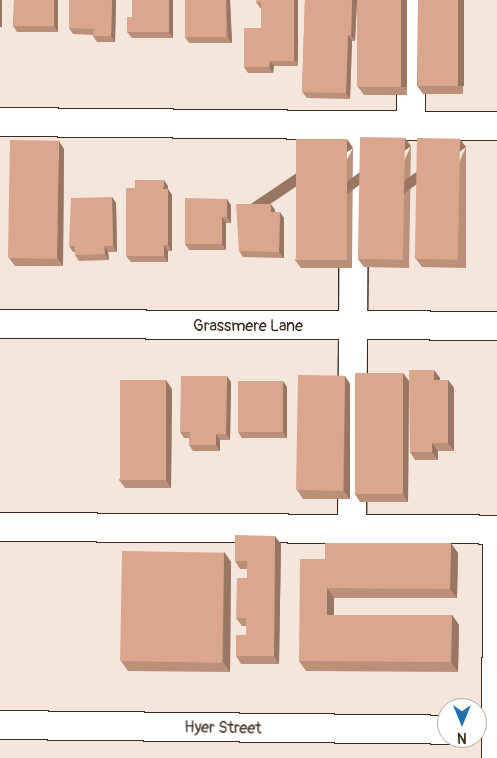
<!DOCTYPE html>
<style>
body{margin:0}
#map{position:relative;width:497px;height:758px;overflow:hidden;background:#fff;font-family:Pangolin,sans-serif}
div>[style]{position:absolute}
.built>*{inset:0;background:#f4e5dd}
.roads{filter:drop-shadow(1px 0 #3b2a1e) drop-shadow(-1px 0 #3b2a1e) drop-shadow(0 1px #3b2a1e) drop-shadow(0 -1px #3b2a1e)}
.minor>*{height:28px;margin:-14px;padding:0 14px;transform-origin:14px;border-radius:14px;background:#fff}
.wall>*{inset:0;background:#bb907a}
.shaded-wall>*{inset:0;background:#997563;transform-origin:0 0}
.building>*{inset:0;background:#daa78e;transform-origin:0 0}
span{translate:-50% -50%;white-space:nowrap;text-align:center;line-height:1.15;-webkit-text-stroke:5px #fff;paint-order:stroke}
.street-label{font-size:16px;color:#3b2a1e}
.north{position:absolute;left:437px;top:698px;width:50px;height:50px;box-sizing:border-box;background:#fff;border:1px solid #b1aaa5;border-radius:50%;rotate:180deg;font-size:14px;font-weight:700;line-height:20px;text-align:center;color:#3b2a1e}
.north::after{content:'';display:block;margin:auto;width:18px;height:22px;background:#1f6fb2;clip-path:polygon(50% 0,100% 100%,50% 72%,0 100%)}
</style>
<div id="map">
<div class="built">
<i style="clip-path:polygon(evenodd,0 0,497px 0,497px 758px,0 758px,0 0,447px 708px,477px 708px,477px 738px,447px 738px,447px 708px)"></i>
</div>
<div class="roads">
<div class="minor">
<i style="left:0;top:122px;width:497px;rotate:0.5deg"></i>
<i style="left:411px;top:126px;width:126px;rotate:-90deg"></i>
<i style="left:0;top:324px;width:497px;rotate:0.2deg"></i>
<i style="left:0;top:527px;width:497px;rotate:0.3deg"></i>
<i style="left:352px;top:529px;width:404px;rotate:-89.7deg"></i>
<i style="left:0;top:725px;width:447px;rotate:0.6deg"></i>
<i style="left:496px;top:758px;width:218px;rotate:-89.7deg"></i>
</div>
</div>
<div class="wall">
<i style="clip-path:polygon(14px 0,58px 0,58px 32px,17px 32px,13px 26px)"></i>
<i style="clip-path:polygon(69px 0,116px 0,115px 42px,97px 42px,93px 36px,93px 35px,73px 34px,69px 28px)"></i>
<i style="clip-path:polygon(173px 0,173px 38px,132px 38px,127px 32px,132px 17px)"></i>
<i style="clip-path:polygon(230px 0,232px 43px,189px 43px,185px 37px)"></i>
<i style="clip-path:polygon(298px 0,298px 66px,274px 66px,273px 73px,248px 73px,244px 67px,261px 28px,261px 8px,260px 8px,256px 2px)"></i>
<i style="clip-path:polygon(305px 0,357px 0,355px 41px,352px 41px,350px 99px,307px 98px,302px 92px)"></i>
<i style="clip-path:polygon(357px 0,407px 0,407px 95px,364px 95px,358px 87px)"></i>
<i style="clip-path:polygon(418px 0,464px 0,463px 94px,423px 94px,417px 86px)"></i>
<i style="clip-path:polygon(411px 146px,409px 268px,364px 267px,358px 259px)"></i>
<i style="clip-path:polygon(466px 147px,466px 268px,422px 267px,416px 259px)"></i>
<i style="clip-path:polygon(353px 148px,352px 268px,301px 268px,295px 260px)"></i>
<i style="clip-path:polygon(64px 149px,63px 266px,15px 266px,9px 258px)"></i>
<i style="clip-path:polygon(168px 186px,168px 189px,172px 195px,172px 251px,168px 251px,168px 262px,131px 262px,126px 256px,135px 188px)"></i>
<i style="clip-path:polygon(112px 197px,116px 203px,117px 252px,108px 252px,109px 260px,79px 261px,75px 255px,75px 252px,73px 252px,69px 246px)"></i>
<i style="clip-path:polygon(231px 205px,231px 223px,226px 223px,226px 250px,189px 250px,185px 244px)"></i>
<i style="clip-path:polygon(275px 210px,275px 212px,284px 218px,284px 258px,243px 257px,239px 251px)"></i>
<i style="clip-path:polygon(345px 376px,350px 384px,350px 499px,303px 499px,297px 490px)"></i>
<i style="clip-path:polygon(440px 378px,440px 380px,448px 380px,454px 388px,454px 451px,438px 451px,438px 460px,415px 460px,410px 452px)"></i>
<i style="clip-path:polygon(409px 381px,408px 502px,360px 502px,355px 494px)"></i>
<i style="clip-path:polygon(231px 382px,230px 440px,220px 440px,220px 451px,193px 451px,189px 445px,189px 438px,184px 438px,180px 432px)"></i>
<i style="clip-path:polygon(287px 387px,287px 438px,242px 438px,238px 432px)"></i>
<i style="clip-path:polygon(172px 389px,171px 488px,125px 488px,119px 480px)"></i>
<i style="clip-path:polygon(281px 544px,279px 664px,241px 664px,236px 656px,246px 635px,246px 626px,242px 626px,236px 618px,247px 578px,247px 569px,240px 569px,235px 561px)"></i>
<i style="clip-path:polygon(224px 552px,231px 562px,230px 672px,128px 671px,121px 661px)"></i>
<i style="clip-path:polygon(458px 553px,457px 598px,334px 598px,334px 615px,452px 615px,459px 625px,458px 672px,306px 671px,299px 661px,325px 559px)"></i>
</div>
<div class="shaded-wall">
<i style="left:0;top:0;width:2px;height:27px"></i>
<i style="clip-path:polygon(54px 0,58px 0,58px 32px,54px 26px)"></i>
<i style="clip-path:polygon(112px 0,116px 0,115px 42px,111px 36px)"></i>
<i style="clip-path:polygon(169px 0,173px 0,173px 38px,169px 32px)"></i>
<i style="clip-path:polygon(226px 0,230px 0,232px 43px,228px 38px)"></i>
<i style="left:294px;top:0;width:4px;height:61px"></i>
<i style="clip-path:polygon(352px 0,357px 0,355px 41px,351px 35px)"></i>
<i style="left:401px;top:0;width:6px;height:87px"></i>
<i style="left:458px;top:0;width:6px;height:86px"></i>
<i style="clip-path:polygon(348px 35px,352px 41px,350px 99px,346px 93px)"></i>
<i style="clip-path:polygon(270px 61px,274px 66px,273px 73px,269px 67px)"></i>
<i style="left:405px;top:138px;width:10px;height:122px;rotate:53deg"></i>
<i style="left:347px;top:139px;width:11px;height:121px;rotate:56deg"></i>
<i style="left:460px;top:139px;width:10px;height:121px;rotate:53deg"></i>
<i style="clip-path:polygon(59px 141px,64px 149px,63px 266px,57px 258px)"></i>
<i style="clip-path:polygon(164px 180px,168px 186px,168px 189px,172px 195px,172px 251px,168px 245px,163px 189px)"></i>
<i style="clip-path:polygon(112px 197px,116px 203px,117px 252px,113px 246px)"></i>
<i style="clip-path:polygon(227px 199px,231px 205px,231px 223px,227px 217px)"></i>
<i style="clip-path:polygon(271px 204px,275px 210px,275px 218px,271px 212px)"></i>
<i style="clip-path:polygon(280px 212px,284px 218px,284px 258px,279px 252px)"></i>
<i style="clip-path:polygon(222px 217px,226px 223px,226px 250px,222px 244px)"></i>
<i style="clip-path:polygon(164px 245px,168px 251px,168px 262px,164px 256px)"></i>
<i style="clip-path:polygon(104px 246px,108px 252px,109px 260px,105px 254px)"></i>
<i style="clip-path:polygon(434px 370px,440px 378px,440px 388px,434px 380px)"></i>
<i style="clip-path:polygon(403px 373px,409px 381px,408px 502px,403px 494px)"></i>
<i style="clip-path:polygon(227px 376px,231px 382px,230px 440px,226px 434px)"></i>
<i style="clip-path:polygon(345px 376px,350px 384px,350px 499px,344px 491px)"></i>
<i style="clip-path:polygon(166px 380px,172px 389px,171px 488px,166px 480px)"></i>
<i style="clip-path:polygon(448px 380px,454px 388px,454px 451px,448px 443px)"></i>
<i style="clip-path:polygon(283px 381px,287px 387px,287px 438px,283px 432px)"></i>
<i style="clip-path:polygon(216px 434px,220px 440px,220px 451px,216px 445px)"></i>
<i style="clip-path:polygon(432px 443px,438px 451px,438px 460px,432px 452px)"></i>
<i style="clip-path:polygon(275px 536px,281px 544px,279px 664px,274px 656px)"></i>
<i style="clip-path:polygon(451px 543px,458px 553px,457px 598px,450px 589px)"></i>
<i style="clip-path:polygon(224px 552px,231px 562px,230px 672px,223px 662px)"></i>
<i style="clip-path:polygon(327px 588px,334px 598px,334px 624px,327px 615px)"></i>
<i style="clip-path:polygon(452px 615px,459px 625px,458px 672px,451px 662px)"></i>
</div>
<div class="building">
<i style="left:14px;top:0;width:40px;height:26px"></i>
<i style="clip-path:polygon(69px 0,112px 0,111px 36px,93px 36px,94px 29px,69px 28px)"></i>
<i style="clip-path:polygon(132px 0,169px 0,169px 32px,127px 32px,127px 17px,132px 17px)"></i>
<i style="left:185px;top:0;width:41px;height:37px"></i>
<i style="clip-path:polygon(256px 0,294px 0,294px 61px,270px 61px,269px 67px,244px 67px,244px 28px,261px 28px,261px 2px,256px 2px)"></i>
<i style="clip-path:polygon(305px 0,352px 0,351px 35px,348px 35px,346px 93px,302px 92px)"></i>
<i style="left:357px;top:0;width:44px;height:87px"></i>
<i style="left:418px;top:0;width:40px;height:86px"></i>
<i style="left:360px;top:137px;width:45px;height:122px;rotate:1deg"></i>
<i style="left:417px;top:138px;width:43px;height:121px;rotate:1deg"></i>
<i style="left:296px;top:139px;width:51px;height:121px"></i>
<i style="left:10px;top:140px;width:49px;height:118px;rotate:1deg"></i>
<i style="clip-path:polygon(135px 180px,164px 180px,163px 189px,168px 189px,168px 245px,164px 245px,164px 256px,126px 256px,126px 188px,135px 188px)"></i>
<i style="clip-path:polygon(112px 197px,113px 246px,104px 246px,105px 254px,75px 255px,75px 246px,69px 246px,71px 198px)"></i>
<i style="clip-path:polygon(185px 198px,227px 199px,227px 217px,222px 217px,222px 244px,185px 244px)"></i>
<i style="clip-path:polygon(236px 204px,271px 204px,271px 212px,280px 212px,279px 252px,239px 251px)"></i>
<i style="clip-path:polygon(409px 370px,434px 370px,434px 380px,448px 380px,448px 443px,432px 443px,432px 452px,410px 452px)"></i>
<i style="left:355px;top:373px;width:48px;height:121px"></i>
<i style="left:298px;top:375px;width:47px;height:115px;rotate:1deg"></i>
<i style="clip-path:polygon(181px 376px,227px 376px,226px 434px,216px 434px,216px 445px,189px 445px,190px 432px,180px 432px)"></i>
<i style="left:120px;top:380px;width:46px;height:100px"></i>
<i style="left:238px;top:381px;width:45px;height:51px"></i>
<i style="clip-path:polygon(235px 535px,275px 536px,274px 656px,236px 656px,236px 635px,246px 635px,246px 618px,236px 618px,237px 578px,247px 578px,247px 561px,235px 561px)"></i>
<i style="clip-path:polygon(325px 543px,451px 543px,450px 589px,327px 588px,327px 615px,452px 615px,451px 662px,299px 661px,300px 559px,325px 559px)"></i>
<i style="left:122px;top:551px;width:102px;height:110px;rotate:1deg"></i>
</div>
<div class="street-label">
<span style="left:248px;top:326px">Grassmere Lane</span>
<span style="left:223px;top:728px;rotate:1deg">Hyer Street</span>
</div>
<div class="north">N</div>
</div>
